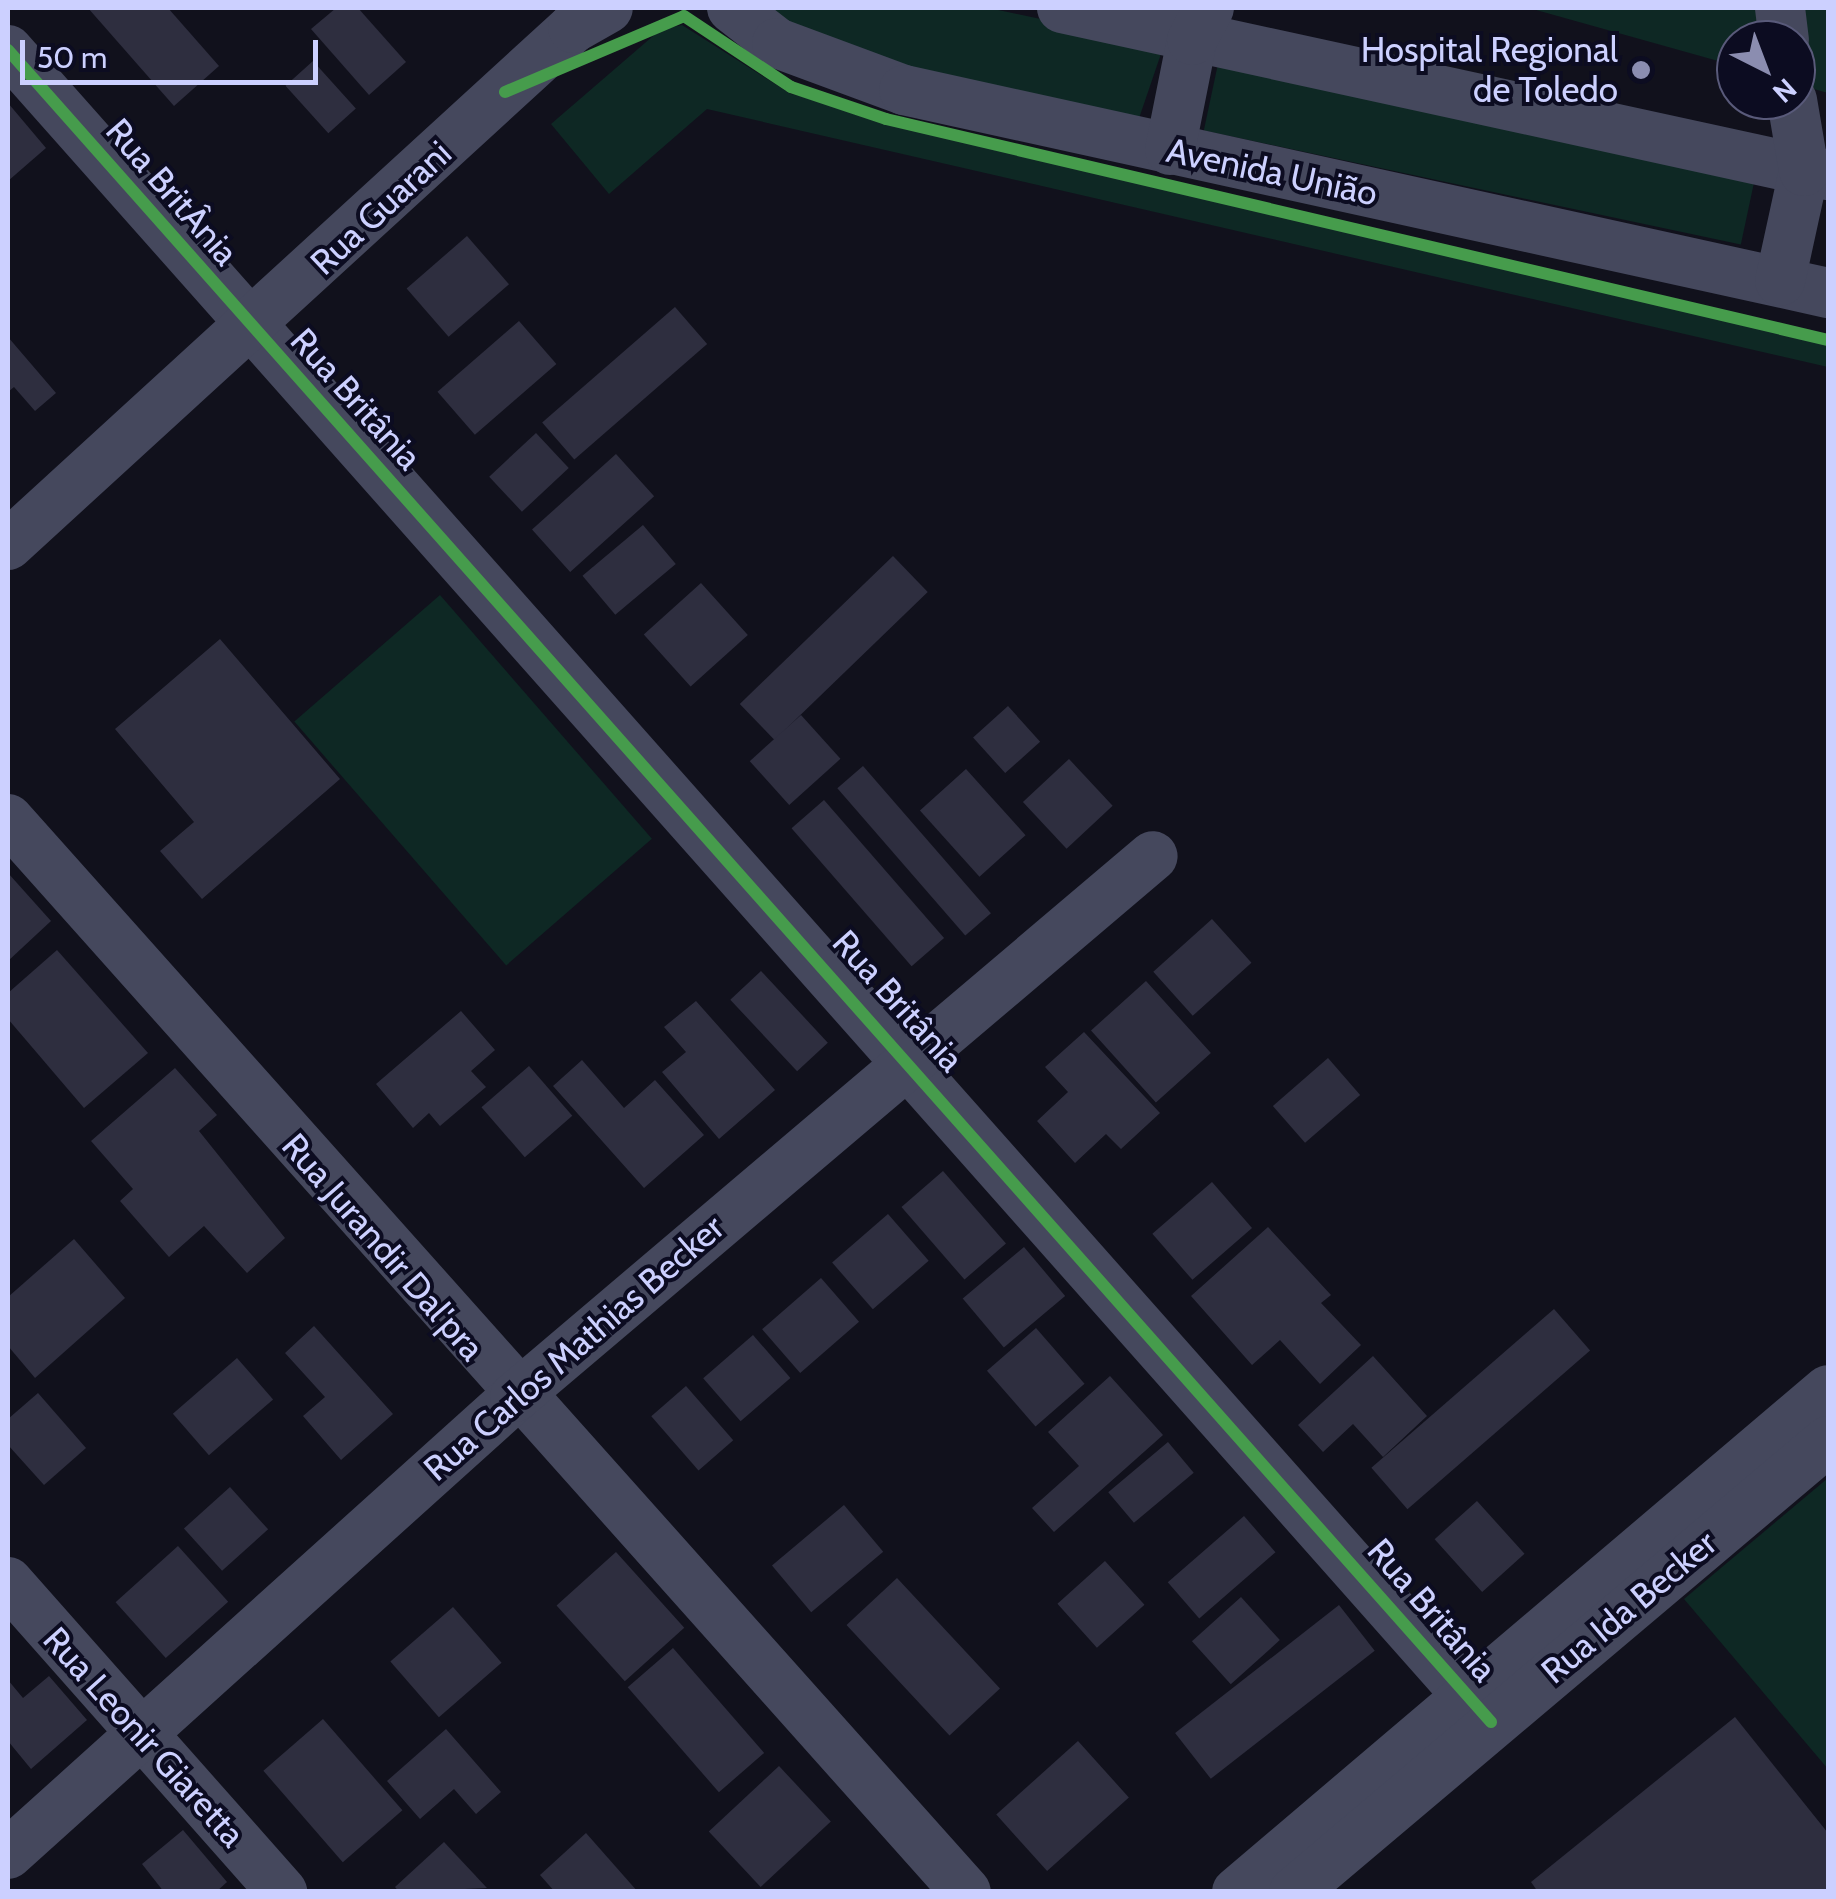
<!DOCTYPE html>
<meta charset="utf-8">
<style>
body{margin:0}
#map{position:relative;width:1836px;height:1899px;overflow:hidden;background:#11111c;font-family:Cabin,sans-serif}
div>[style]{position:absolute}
.green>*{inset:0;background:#0e2824;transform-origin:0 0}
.building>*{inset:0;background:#2e2e3f;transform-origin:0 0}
.minor>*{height:50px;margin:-25px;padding:0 25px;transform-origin:25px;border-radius:25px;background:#45485d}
.cycleway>*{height:12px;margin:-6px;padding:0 6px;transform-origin:6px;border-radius:6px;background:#469c4c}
.dots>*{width:28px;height:28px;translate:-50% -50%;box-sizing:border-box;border:5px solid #0c0c21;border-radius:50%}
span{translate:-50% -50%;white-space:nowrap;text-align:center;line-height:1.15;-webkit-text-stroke:8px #0c0c21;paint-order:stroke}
.poi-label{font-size:35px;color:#ccd0ff}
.right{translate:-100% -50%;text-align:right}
.street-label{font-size:35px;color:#ccd0ff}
.frame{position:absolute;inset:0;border:10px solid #ccd0ff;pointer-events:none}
.north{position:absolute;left:1716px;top:20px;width:100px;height:100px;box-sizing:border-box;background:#0c0c21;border:2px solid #595a7a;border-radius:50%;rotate:138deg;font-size:28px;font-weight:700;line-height:40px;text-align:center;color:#ccd0ff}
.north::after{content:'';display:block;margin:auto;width:35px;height:45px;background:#8b8db0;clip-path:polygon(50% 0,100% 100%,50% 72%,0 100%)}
.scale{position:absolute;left:20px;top:40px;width:298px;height:45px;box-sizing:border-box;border:5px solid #ccd0ff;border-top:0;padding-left:12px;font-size:30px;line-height:35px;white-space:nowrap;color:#ccd0ff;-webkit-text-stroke:8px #0c0c21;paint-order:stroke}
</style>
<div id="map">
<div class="green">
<i style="clip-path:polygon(744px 8px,989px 8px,1164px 45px,1134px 133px,904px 79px)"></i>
<i style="clip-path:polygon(1529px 8px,1828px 8px,1828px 93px,1796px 84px,1796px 40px,1736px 40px,1736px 66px)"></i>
<i style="clip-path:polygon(682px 25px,791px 94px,1828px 340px,1828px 367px,707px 109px,609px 194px,551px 124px,660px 30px)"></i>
<i style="left:1219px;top:59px;width:549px;height:73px;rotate:12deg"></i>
<i style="left:440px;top:595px;width:323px;height:193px;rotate:49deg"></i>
<i style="clip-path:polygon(1828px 1478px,1828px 1769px,1684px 1599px)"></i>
</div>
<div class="building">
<i style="clip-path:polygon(88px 8px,168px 8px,219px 66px,174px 106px)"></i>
<i style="clip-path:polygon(336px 8px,358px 8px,406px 62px,369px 95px,311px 29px)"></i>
<i style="left:313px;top:61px;width:64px;height:37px;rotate:48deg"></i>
<i style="clip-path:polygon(8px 103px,46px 148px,8px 181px)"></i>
<i style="left:467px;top:236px;width:64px;height:80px;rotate:49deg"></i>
<i style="left:675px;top:307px;width:49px;height:176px;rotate:49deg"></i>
<i style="left:519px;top:321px;width:57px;height:108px;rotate:49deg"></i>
<i style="clip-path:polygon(8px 337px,56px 393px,35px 411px,14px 387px,8px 392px)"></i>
<i style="left:536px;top:433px;width:48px;height:64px;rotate:47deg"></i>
<i style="left:616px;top:454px;width:57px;height:113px;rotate:48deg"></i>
<i style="left:643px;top:525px;width:51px;height:79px;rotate:50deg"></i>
<i style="left:893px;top:556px;width:50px;height:213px;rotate:46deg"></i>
<i style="left:701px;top:583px;width:70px;height:77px;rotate:48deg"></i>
<i style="clip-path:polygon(220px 639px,340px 779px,202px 899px,160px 851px,194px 822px,115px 729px)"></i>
<i style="left:1008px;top:706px;width:48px;height:47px;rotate:48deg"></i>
<i style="left:801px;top:715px;width:59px;height:69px;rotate:48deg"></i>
<i style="left:1069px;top:759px;width:64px;height:63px;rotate:47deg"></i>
<i style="left:863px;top:766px;width:195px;height:34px;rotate:49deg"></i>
<i style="left:966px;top:769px;width:89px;height:62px;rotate:48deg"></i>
<i style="left:824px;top:800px;width:183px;height:43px;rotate:49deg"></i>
<i style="clip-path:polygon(8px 873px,51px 921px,8px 961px)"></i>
<i style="left:1212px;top:919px;width:59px;height:79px;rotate:48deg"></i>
<i style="clip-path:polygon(57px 950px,148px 1053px,84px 1108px,8px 1019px,8px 993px)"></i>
<i style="left:761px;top:971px;width:98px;height:42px;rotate:47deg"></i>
<i style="left:1146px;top:981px;width:97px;height:74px;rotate:48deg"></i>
<i style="clip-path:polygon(696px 1001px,775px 1090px,719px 1139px,662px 1072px,686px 1052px,664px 1027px)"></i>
<i style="clip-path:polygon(461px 1011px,495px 1050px,471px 1071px,486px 1087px,440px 1126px,429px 1113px,413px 1128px,376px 1084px)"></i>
<i style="clip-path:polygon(1084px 1032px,1160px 1113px,1121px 1149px,1106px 1134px,1075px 1163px,1037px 1121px,1068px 1092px,1045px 1067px)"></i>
<i style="left:1328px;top:1058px;width:49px;height:73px;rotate:49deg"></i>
<i style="clip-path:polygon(582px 1060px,624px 1108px,655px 1080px,704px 1135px,644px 1188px,553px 1086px)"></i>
<i style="left:529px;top:1066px;width:66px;height:63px;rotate:49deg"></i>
<i style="clip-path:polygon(175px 1068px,217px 1115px,199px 1131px,285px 1238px,247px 1273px,204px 1226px,169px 1257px,120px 1201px,133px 1189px,91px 1141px)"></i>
<i style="left:943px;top:1171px;width:96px;height:55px;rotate:49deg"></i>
<i style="left:1212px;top:1182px;width:61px;height:79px;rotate:49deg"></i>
<i style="left:888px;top:1214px;width:62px;height:74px;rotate:49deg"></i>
<i style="clip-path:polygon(1268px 1227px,1331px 1295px,1321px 1303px,1361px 1345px,1320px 1384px,1280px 1340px,1252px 1365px,1191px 1296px)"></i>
<i style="clip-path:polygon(74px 1239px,125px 1298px,35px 1378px,8px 1346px,8px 1297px)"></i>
<i style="left:1024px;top:1247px;width:64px;height:80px;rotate:50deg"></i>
<i style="left:821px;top:1278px;width:58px;height:78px;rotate:49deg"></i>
<i style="left:1554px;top:1309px;width:55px;height:242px;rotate:49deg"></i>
<i style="clip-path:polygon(314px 1326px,393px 1414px,341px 1460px,303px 1416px,325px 1397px,285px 1353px)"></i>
<i style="left:1036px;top:1328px;width:74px;height:65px;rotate:49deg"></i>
<i style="left:753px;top:1335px;width:57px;height:66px;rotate:49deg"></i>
<i style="clip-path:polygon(1373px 1356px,1427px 1416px,1383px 1457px,1353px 1424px,1323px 1452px,1298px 1425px)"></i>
<i style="left:237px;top:1358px;width:55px;height:85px;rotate:49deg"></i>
<i style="clip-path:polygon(1110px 1376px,1163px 1435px,1054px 1532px,1032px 1508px,1079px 1466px,1048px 1432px)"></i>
<i style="left:686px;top:1386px;width:72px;height:46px;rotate:49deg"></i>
<i style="clip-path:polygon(38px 1393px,86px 1448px,44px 1485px,8px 1445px,8px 1419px)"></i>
<i style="left:1168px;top:1442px;width:40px;height:78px;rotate:50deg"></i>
<i style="left:230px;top:1487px;width:57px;height:62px;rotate:48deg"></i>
<i style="left:1477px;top:1501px;width:71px;height:57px;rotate:48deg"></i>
<i style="left:844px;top:1505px;width:61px;height:94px;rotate:50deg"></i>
<i style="left:1244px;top:1516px;width:48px;height:101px;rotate:49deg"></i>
<i style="left:178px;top:1546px;width:75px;height:84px;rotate:48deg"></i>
<i style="left:616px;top:1552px;width:102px;height:80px;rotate:48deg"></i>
<i style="left:1105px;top:1561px;width:59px;height:64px;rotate:48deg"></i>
<i style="left:897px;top:1578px;width:151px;height:69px;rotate:47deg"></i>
<i style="left:1241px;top:1597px;width:58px;height:66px;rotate:48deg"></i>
<i style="left:1339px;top:1605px;width:58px;height:208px;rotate:52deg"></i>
<i style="left:453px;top:1607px;width:74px;height:83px;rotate:49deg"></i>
<i style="left:673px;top:1648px;width:139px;height:60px;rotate:49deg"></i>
<i style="clip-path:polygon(49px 1676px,87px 1720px,31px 1769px,8px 1741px,8px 1680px,23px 1698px)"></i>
<i style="clip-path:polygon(1735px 1717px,1828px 1833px,1828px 1892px,1538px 1892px,1531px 1882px)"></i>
<i style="left:323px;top:1719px;width:121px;height:79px;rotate:49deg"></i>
<i style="clip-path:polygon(446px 1729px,501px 1792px,476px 1814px,454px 1789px,420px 1819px,387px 1781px)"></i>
<i style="left:1078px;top:1741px;width:76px;height:110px;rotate:48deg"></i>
<i style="left:779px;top:1766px;width:76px;height:96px;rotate:47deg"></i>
<i style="clip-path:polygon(183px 1830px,227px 1882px,216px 1892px,164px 1892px,142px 1864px)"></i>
<i style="clip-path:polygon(586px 1833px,638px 1892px,555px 1892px,540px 1875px)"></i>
<i style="clip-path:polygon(444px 1842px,487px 1888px,399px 1892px,395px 1887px)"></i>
</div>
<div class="minor">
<i style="left:732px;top:8px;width:57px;rotate:37.9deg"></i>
<i style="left:777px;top:43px;width:135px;rotate:20.3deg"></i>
<i style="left:904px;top:90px;width:946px;rotate:12.39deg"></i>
<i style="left:1062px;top:8px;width:784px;rotate:12.3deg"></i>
<i style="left:1780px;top:8px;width:32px;rotate:83deg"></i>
<i style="left:8px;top:50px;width:2235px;rotate:48.43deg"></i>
<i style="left:1170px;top:150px;width:112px;rotate:-78.7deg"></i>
<i style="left:1192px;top:40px;width:36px;rotate:-62deg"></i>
<i style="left:1780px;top:281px;width:113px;rotate:-77.7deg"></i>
<i style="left:1804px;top:171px;width:72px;rotate:-99.6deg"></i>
<i style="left:8px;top:545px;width:766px;rotate:-42.46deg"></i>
<i style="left:573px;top:28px;width:40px;rotate:-29.7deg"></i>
<i style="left:8px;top:819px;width:1438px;rotate:48.24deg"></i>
<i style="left:8px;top:1582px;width:414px;rotate:48.5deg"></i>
<i style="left:8px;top:1854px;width:683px;rotate:-42.03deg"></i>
<i style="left:515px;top:1397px;width:836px;rotate:-40.3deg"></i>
<i style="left:1237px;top:1892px;width:775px;rotate:-40.34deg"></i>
<i style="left:1294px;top:1892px;width:699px;rotate:-40.18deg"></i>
</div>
<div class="cycleway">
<i style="left:8px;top:50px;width:2235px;rotate:48.43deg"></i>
<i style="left:505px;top:92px;width:194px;rotate:-23deg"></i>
<i style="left:684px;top:16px;width:128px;rotate:33.6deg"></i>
<i style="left:791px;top:87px;width:100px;rotate:18.6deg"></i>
<i style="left:886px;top:119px;width:968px;rotate:13.2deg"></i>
</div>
<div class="dots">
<i style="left:1641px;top:70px;background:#8b8db0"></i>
</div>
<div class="poi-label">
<span class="right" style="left:1618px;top:70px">Hospital Regional<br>de Toledo</span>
</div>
<div class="street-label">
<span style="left:1272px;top:172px;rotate:12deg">Avenida União</span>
<span style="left:172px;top:192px;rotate:49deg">Rua BritÂnia</span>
<span style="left:381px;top:208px;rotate:-43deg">Rua Guarani</span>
<span style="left:356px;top:399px;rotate:48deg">Rua Britânia</span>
<span style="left:898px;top:1001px;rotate:48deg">Rua Britânia</span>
<span style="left:383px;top:1247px;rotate:49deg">Rua Jurandir Dal'pra</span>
<span style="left:574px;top:1348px;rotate:-41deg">Rua Carlos Mathias Becker</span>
<span style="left:1629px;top:1607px;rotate:-40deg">Rua Ida Becker</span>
<span style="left:1432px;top:1610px;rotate:49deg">Rua Britânia</span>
<span style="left:144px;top:1737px;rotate:48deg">Rua Leonir Giaretta</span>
</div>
<div class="frame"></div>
<div class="north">N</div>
<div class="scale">50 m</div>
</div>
